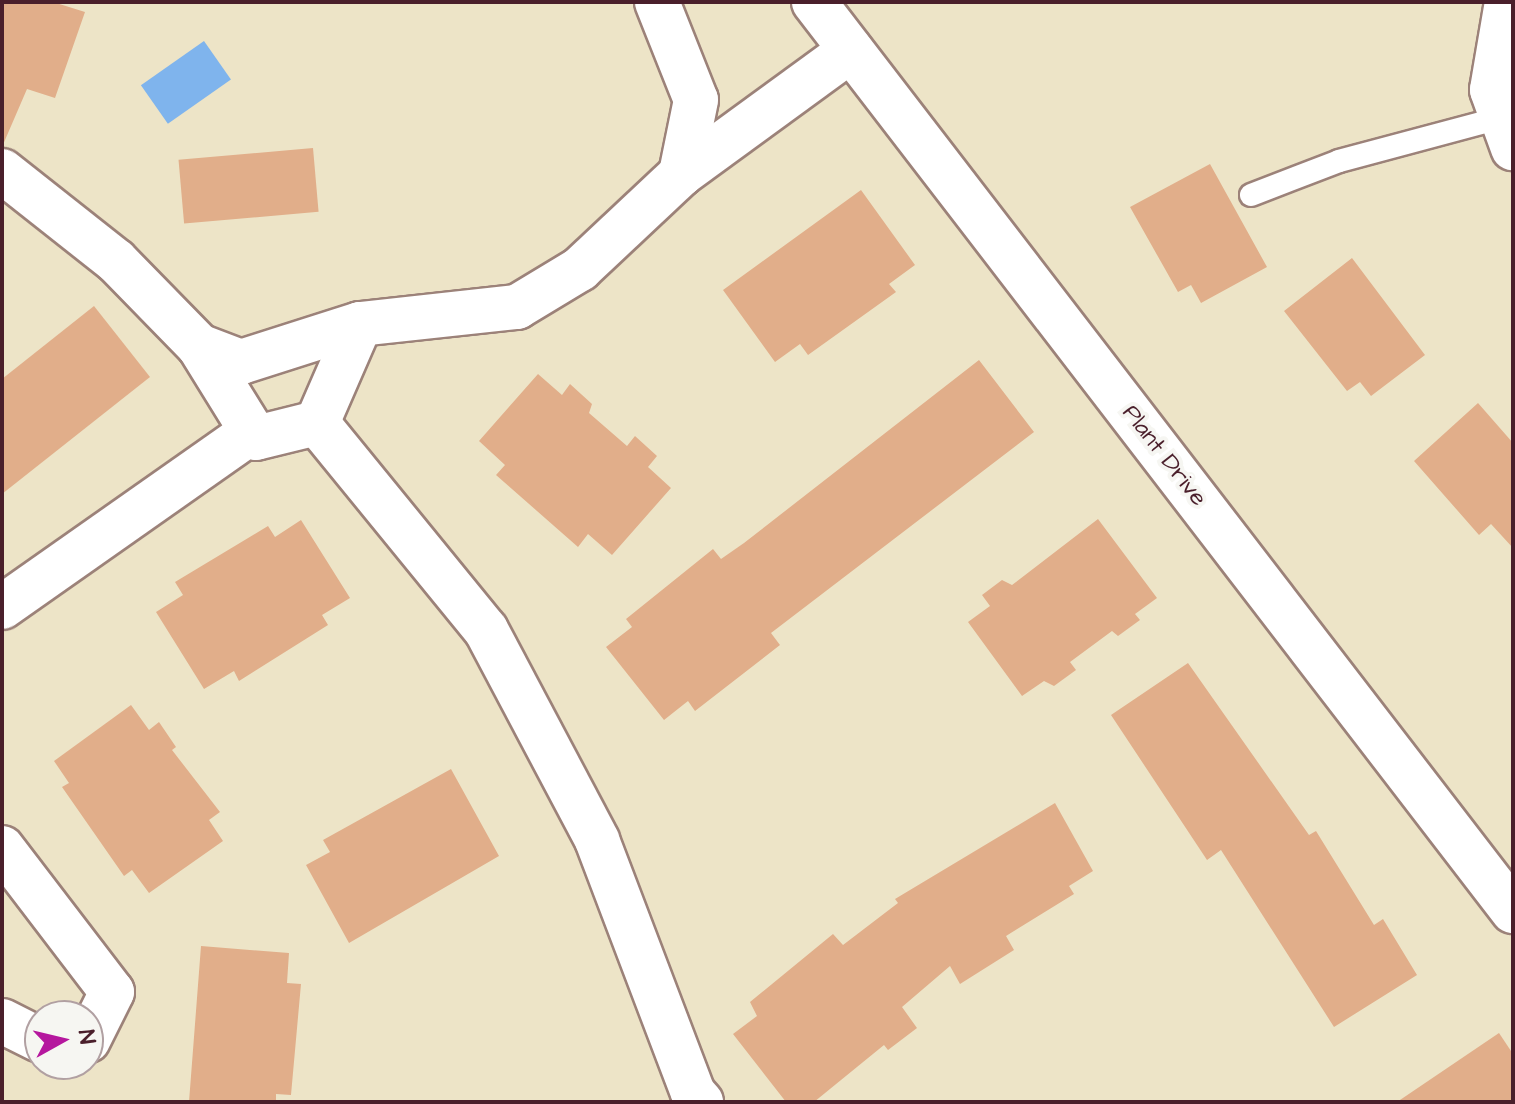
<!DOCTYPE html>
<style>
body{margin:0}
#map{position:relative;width:1515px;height:1104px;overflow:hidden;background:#ede4c7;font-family:"Architects Daughter",sans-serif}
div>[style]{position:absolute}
.water>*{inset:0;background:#7fb4ed;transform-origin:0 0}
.building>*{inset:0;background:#e1ae8a;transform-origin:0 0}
.roads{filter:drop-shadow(2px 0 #9c8279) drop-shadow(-2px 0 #9c8279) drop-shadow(0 2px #9c8279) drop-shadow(0 -2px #9c8279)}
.service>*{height:22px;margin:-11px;padding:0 11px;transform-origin:11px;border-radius:11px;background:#fff}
.minor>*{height:44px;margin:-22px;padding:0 22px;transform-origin:22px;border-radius:22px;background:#fff}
span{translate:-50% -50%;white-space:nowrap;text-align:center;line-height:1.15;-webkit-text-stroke:8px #f6f6f2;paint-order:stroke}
.street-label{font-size:24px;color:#4a1f2b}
.frame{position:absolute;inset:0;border:4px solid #4a1f2b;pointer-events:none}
.north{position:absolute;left:24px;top:1000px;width:80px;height:80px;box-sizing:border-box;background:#f6f6f2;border:2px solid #b1a0a2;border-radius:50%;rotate:82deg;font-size:22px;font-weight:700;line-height:32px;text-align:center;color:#4a1f2b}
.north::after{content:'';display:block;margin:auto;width:28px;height:36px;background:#b5179e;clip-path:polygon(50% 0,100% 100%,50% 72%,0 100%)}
</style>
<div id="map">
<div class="water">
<i style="left:204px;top:41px;width:47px;height:77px;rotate:55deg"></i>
</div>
<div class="building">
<i style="clip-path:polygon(2px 2px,53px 2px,85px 12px,55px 98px,27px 89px,2px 147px)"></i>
<i style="left:313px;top:148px;width:64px;height:135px;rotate:85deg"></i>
<i style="clip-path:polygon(1210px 164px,1267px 267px,1201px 303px,1191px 285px,1178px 292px,1130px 207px)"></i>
<i style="clip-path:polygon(861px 190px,915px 265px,889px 284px,896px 292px,808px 355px,800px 344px,775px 362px,723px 290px)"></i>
<i style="clip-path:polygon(1352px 258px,1425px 355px,1371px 396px,1360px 382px,1347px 391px,1284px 311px)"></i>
<i style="clip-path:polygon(94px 306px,150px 377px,2px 494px,2px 379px)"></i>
<i style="clip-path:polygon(979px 360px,1034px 432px,771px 633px,780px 645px,695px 711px,688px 701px,664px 720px,606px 647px,632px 627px,626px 619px,713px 549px,721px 559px,744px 543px)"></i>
<i style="clip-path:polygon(538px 374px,562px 395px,570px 384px,592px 404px,589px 413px,627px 446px,635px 436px,657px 456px,648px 467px,671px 488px,612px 555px,588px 534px,578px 547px,496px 475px,505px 465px,479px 441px)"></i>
<i style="clip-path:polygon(1478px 403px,1513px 443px,1513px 548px,1491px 524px,1479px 535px,1414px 461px)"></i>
<i style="clip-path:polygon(1098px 519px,1157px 598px,1135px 614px,1140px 620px,1118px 636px,1112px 631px,1070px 662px,1076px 670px,1054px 686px,1044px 681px,1022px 696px,968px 622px,990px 606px,982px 595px,1002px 580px,1012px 585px)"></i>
<i style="clip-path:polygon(301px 520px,350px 598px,322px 615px,328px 625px,239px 681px,234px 671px,204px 689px,156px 612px,183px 595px,175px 582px,268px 526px,275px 537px)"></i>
<i style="clip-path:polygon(1188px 663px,1309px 835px,1316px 831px,1374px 925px,1383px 919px,1417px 975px,1334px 1027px,1221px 850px,1207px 860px,1111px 715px)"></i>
<i style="clip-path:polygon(131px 705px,149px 730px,159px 722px,176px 747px,172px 750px,220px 812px,209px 820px,223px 841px,149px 893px,132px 870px,124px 876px,62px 787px,69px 783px,54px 761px)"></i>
<i style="clip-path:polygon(451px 769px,499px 856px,349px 943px,306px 865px,330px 852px,323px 840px)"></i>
<i style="clip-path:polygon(1055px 803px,1093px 871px,1069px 886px,1074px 894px,1006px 936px,1014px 950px,960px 984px,950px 966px,902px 1007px,917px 1028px,888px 1050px,884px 1045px,814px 1102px,786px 1102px,733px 1034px,757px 1016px,750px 1002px,833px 934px,843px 945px,898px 903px,895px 899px)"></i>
<i style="clip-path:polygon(201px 946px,289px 953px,287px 983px,301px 984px,291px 1095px,276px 1094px,276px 1102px,189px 1102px)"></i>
<i style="clip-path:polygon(1499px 1033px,1513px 1054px,1513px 1102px,1397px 1102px)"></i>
</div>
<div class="roads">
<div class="service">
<i style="left:1251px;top:195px;width:94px;rotate:-21.1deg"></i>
<i style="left:1339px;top:161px;width:167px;rotate:-15deg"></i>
</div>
<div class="minor">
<i style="left:657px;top:2px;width:105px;rotate:68.3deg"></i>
<i style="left:696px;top:100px;width:76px;rotate:101.5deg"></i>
<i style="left:814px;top:2px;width:1147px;rotate:52.44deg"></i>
<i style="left:1507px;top:2px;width:89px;rotate:99.7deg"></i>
<i style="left:1492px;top:90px;width:62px;rotate:70.1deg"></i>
<i style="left:2px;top:171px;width:145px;rotate:38.3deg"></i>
<i style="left:116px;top:261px;width:119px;rotate:45.7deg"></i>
<i style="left:199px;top:346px;width:45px;rotate:20.9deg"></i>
<i style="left:241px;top:362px;width:125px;rotate:-17.7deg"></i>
<i style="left:360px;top:324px;width:158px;rotate:-6.2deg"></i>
<i style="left:517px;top:307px;width:74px;rotate:-31.1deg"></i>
<i style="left:580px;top:269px;width:139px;rotate:-43.2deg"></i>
<i style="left:681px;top:174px;width:210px;rotate:-36.1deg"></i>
<i style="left:199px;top:346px;width:108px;rotate:58.2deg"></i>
<i style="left:256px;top:438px;width:63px;rotate:-13.8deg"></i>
<i style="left:317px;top:423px;width:108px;rotate:-66.5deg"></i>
<i style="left:317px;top:423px;width:267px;rotate:50.8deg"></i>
<i style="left:486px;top:630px;width:238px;rotate:62.1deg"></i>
<i style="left:597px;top:840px;width:271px;rotate:69.2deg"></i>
<i style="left:693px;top:1093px;width:12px;rotate:48deg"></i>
<i style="left:2px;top:607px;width:306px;rotate:-35.1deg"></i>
<i style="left:2px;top:848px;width:181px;rotate:52.6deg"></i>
<i style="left:112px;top:992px;width:54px;rotate:116.6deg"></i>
<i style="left:2px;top:1021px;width:42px;rotate:26.6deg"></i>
</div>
</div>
<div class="street-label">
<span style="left:1164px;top:456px;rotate:52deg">Plant Drive</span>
</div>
<div class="frame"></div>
<div class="north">N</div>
</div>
